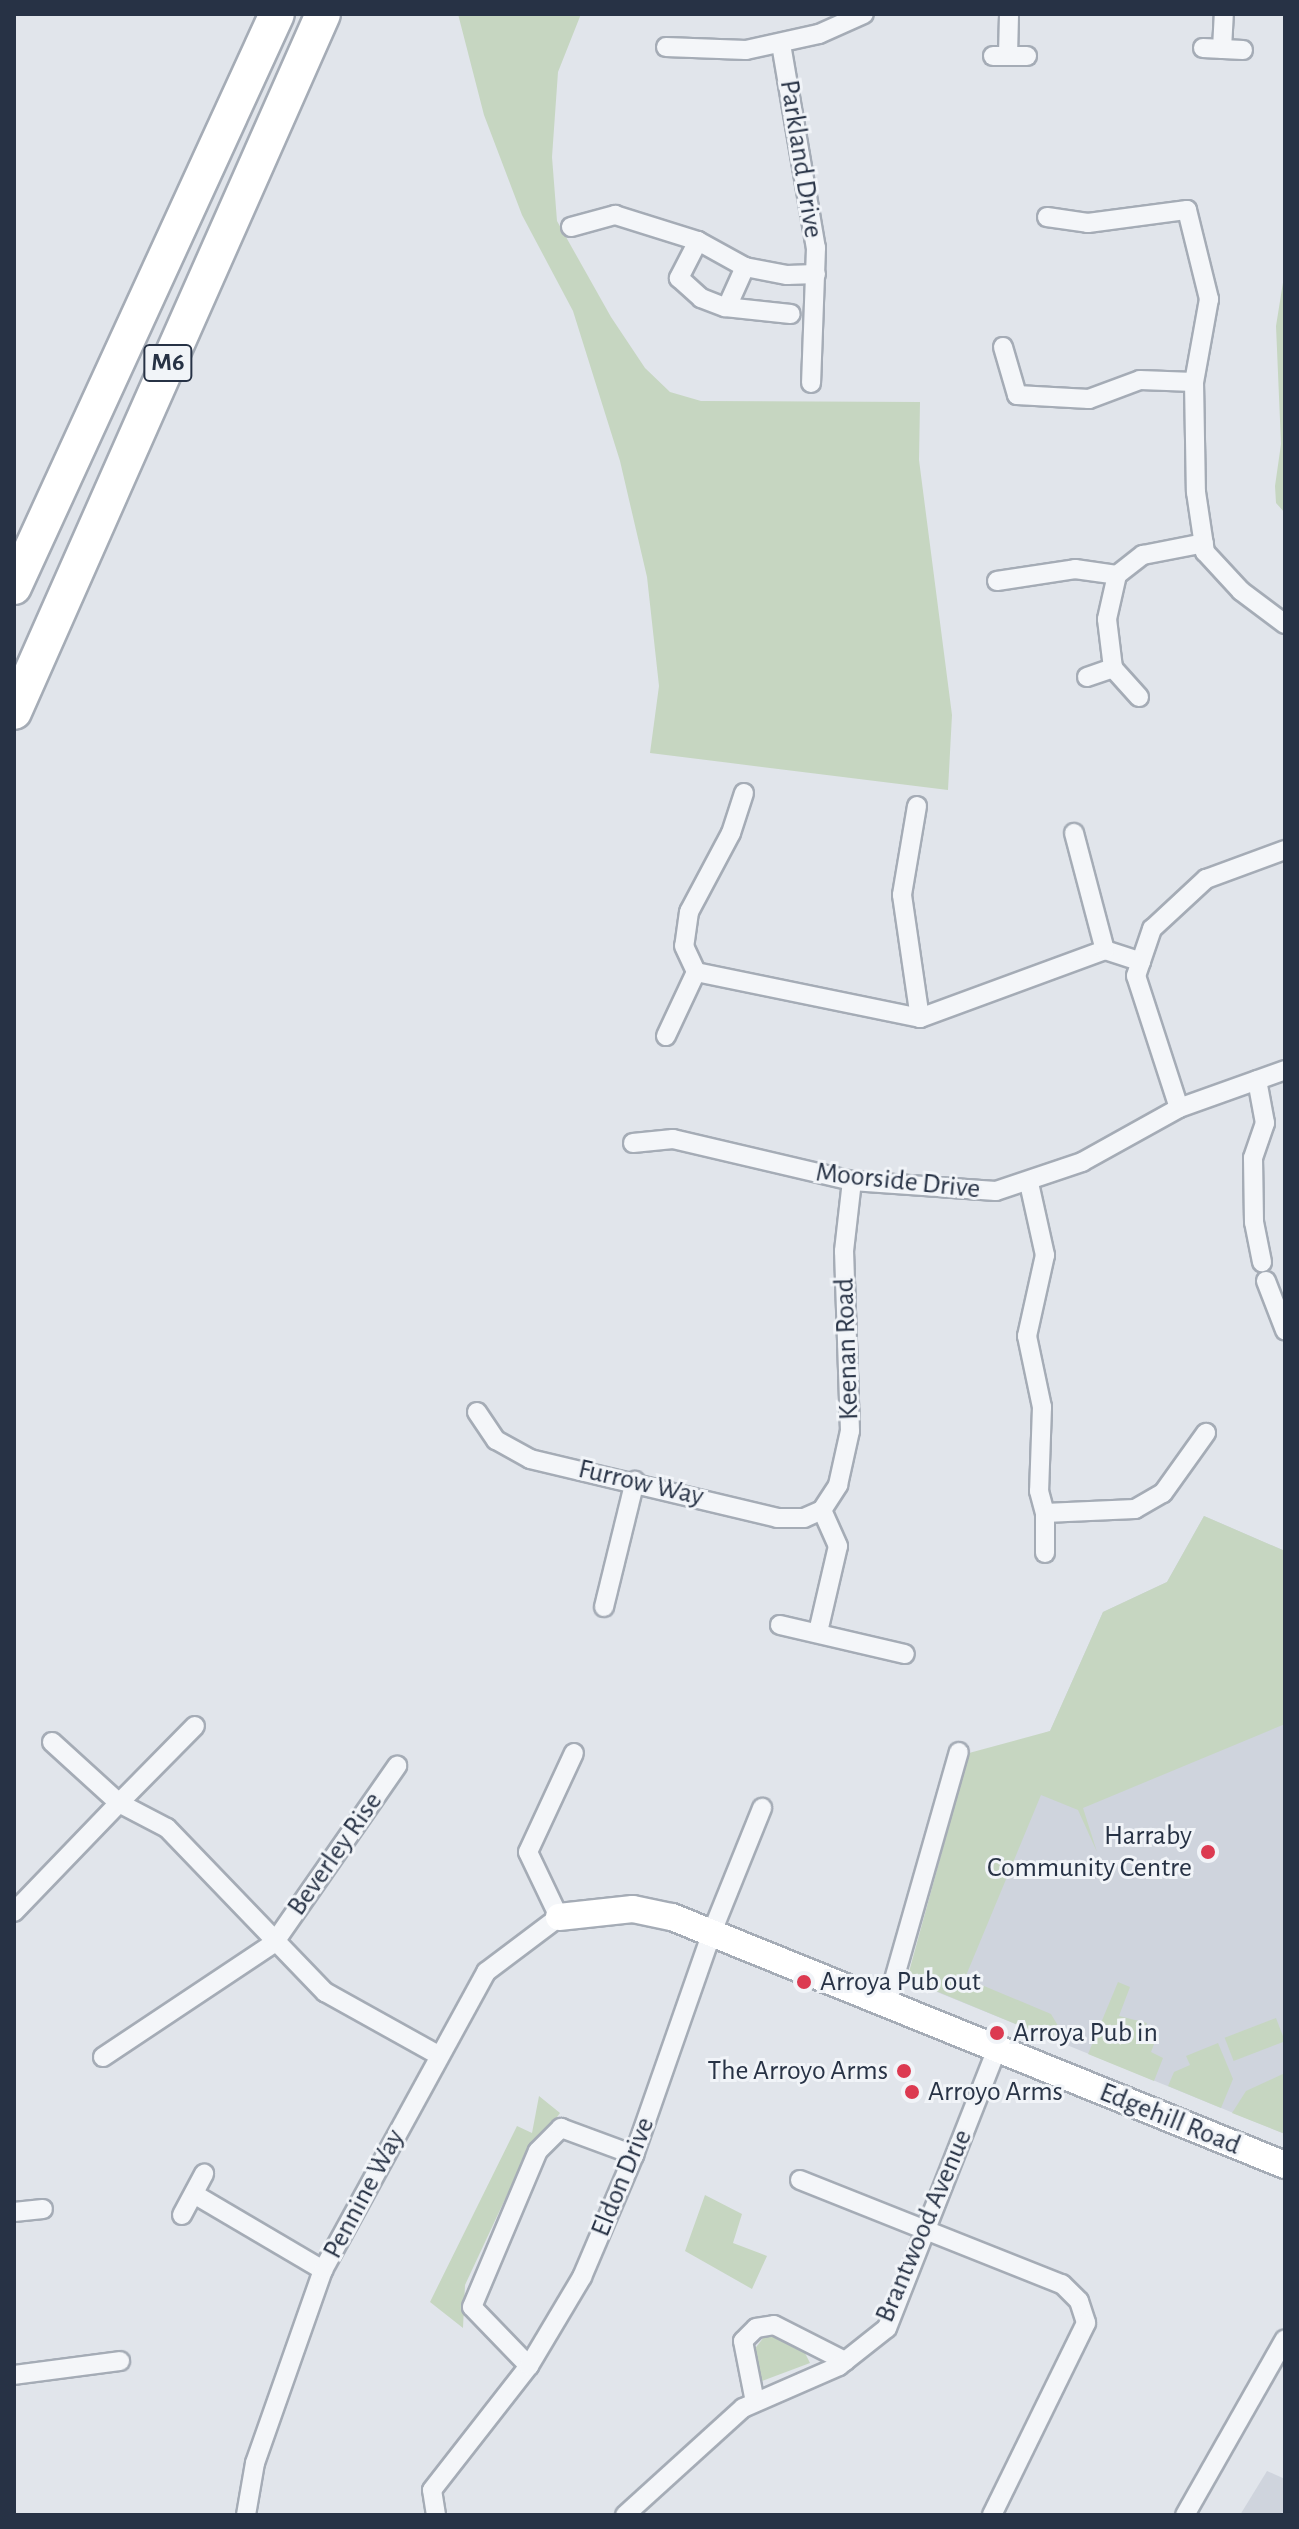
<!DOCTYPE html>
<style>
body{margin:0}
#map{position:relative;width:1299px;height:2529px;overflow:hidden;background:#e1e5eb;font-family:"Alegreya Sans",sans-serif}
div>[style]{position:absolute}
.built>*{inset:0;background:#cfd4dd}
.green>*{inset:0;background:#c6d6c1;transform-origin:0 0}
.roads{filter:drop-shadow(2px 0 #a5acb6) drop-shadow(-2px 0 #a5acb6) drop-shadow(0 2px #a5acb6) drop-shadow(0 -2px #a5acb6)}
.street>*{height:18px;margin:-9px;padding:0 9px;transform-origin:9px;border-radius:9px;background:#f4f6f9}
.secondary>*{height:26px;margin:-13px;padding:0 13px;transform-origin:13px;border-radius:13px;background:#fff}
.highway>*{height:34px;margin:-17px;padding:0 17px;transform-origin:17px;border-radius:17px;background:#fff}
.dots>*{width:22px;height:22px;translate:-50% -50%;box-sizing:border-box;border:4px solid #f1f4f8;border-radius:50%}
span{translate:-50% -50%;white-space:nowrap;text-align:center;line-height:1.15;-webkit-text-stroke:6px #f1f4f8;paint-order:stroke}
.shield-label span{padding:2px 6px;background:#f1f4f8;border:2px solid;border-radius:6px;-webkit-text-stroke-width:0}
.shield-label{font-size:26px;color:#273245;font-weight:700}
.street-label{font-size:28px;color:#273245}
.poi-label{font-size:28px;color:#273245}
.right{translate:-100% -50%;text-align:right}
.left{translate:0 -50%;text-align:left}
.frame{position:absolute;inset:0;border:16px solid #273245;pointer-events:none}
</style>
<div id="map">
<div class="built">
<i style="clip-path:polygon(1204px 1516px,1285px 1551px,1285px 2134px,915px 1983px,995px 1751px,1050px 1731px,1103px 1612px,1167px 1582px)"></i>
<i style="clip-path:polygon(1267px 2471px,1285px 2479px,1285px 2515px,1240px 2515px)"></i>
</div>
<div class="green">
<i style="clip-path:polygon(458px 14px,581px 14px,558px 72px,552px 157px,557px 221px,611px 317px,645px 368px,670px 392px,701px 401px,920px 402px,919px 460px,952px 715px,948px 790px,650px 753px,659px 686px,647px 577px,620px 461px,573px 311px,522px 215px,484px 115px)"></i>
<i style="clip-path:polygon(1285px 270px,1285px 513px,1276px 503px,1275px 486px,1281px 444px,1276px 326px)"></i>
<i style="clip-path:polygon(1204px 1516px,1285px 1551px,1285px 1724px,1083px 1808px,1097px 1852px,1078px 1810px,1041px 1795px,965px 1978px,1051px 2014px,1060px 2029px,1057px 2041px,907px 1979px,969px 1753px,1050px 1731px,1103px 1612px,1167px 1582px)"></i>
<i style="clip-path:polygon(1118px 1982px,1130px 1987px,1119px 2016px,1147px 2023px,1143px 2033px,1156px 2039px,1151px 2052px,1163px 2058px,1154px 2081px,1088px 2054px)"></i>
<i style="left:1276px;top:2018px;width:25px;height:55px;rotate:69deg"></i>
<i style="clip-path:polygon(1218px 2043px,1233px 2079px,1221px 2108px,1168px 2086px,1174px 2072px,1190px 2065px,1186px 2056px)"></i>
<i style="clip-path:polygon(1285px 2073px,1285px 2134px,1232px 2113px,1246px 2091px)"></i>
<i style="clip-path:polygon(539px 2096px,560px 2113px,520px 2167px,465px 2285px,463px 2328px,430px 2302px,517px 2126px,532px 2133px)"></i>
<i style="clip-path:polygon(705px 2195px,742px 2214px,733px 2243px,767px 2256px,752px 2289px,685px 2251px)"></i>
<i style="clip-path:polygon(767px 2333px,804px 2351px,810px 2363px,759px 2382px,750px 2355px)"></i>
</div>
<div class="roads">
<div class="street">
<i style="left:781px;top:44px;width:207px;rotate:80.3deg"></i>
<i style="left:816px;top:248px;width:135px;rotate:92.1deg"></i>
<i style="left:666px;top:47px;width:80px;rotate:2.1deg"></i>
<i style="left:746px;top:50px;width:75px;rotate:-12.4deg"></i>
<i style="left:819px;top:34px;width:49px;rotate:-24deg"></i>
<i style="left:1203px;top:48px;width:40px;rotate:2.9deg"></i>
<i style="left:1222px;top:49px;width:35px;rotate:-87deg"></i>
<i style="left:993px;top:56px;width:34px"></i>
<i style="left:1008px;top:56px;width:42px;rotate:-88.6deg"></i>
<i style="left:1047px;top:217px;width:41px;rotate:8.3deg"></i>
<i style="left:1088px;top:223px;width:100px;rotate:-7.5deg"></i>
<i style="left:1187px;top:210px;width:92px;rotate:76.1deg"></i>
<i style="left:1209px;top:299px;width:84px;rotate:100.2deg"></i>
<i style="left:1194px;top:382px;width:110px;rotate:89deg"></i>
<i style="left:1196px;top:492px;width:61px;rotate:81.5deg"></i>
<i style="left:1205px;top:552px;width:53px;rotate:47.3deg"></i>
<i style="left:1241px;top:591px;width:55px;rotate:36.9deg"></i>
<i style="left:571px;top:227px;width:46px;rotate:-15.3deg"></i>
<i style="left:615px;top:215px;width:87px;rotate:17.4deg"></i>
<i style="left:698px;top:241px;width:54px;rotate:29deg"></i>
<i style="left:745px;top:267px;width:43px;rotate:10.8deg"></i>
<i style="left:787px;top:275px;width:29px;rotate:-2deg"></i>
<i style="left:698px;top:241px;width:42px;rotate:117.2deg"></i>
<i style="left:679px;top:278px;width:30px;rotate:42deg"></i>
<i style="left:701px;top:298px;width:26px;rotate:21deg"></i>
<i style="left:725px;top:307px;width:66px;rotate:6.1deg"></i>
<i style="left:727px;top:307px;width:44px;rotate:-65.8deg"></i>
<i style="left:1003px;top:347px;width:50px;rotate:73.7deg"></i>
<i style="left:1017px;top:395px;width:72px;rotate:3.2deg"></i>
<i style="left:1089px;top:399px;width:54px;rotate:-20.4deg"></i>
<i style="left:1140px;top:380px;width:54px;rotate:2.1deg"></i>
<i style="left:997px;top:581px;width:79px;rotate:-8.7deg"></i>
<i style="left:1075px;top:569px;width:42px;rotate:8.1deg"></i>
<i style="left:1087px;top:677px;width:28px;rotate:-19deg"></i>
<i style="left:1139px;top:697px;width:39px;rotate:-132deg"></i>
<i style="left:1113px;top:668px;width:49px;rotate:-97deg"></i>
<i style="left:1107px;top:619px;width:45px;rotate:-77.2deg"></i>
<i style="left:1117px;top:575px;width:33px;rotate:-38deg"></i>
<i style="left:1143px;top:555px;width:62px;rotate:-11.1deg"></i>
<i style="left:744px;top:793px;width:42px;rotate:108deg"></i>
<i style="left:731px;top:833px;width:89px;rotate:118deg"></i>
<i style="left:689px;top:912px;width:34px;rotate:98deg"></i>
<i style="left:684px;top:946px;width:29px;rotate:65deg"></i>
<i style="left:696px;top:972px;width:229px;rotate:11.6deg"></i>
<i style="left:920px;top:1018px;width:197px;rotate:-20.2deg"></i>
<i style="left:1105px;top:950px;width:38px;rotate:18deg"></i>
<i style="left:917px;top:806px;width:90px;rotate:99.6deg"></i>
<i style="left:902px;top:895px;width:124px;rotate:81.7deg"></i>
<i style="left:1074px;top:833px;width:121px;rotate:75.2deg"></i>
<i style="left:666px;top:1036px;width:71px;rotate:-64.9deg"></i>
<i style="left:1257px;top:1080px;width:44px;rotate:79.5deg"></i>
<i style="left:1265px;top:1123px;width:37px;rotate:109deg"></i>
<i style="left:1253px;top:1158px;width:64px;rotate:89.1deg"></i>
<i style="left:1254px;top:1222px;width:41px;rotate:78.7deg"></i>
<i style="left:1179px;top:1108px;width:139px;rotate:-108deg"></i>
<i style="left:1136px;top:976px;width:50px;rotate:-71.2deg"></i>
<i style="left:1152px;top:929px;width:74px;rotate:-42.8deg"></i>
<i style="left:1206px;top:879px;width:84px;rotate:-20.2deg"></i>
<i style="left:633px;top:1143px;width:40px;rotate:-5.7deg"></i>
<i style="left:673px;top:1139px;width:184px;rotate:13.2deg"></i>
<i style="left:852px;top:1181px;width:144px;rotate:4deg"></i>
<i style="left:996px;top:1191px;width:91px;rotate:-18.6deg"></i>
<i style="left:1082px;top:1162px;width:111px;rotate:-29.1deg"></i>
<i style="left:1179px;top:1108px;width:113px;rotate:-19.7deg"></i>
<i style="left:1029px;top:1183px;width:74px;rotate:77.5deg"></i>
<i style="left:1045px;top:1255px;width:83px;rotate:102.5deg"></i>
<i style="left:1027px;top:1336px;width:73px;rotate:78.1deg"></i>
<i style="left:1042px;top:1407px;width:84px;rotate:92deg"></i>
<i style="left:1039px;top:1491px;width:23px;rotate:75deg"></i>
<i style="left:1045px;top:1513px;width:90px;rotate:-2.5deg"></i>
<i style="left:1135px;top:1509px;width:32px;rotate:-30deg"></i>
<i style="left:1163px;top:1493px;width:74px;rotate:-54.4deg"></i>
<i style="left:1266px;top:1281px;width:53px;rotate:68.8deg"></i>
<i style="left:477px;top:1412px;width:34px;rotate:56deg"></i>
<i style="left:496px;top:1440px;width:39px;rotate:29deg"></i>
<i style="left:530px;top:1459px;width:254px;rotate:13.4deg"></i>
<i style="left:777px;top:1518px;width:27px"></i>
<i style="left:804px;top:1518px;width:20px;rotate:-24deg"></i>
<i style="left:822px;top:1510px;width:30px;rotate:-57deg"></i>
<i style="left:838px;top:1485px;width:55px;rotate:-77.5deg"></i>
<i style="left:850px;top:1431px;width:180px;rotate:-91.9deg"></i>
<i style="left:844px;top:1251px;width:70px;rotate:-83.5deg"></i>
<i style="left:1045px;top:1513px;width:40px;rotate:90deg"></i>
<i style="left:604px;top:1607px;width:130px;rotate:-76.2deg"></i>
<i style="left:780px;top:1625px;width:128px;rotate:13.1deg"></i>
<i style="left:818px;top:1632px;width:88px;rotate:-76.9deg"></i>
<i style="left:838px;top:1546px;width:39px;rotate:-114deg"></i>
<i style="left:52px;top:1742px;width:91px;rotate:42.3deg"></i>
<i style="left:119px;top:1803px;width:108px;rotate:-45.4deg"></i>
<i style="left:14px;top:1912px;width:151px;rotate:-46.1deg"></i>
<i style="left:119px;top:1803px;width:54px;rotate:27.5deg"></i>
<i style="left:167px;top:1828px;width:228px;rotate:46.1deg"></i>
<i style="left:325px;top:1992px;width:129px;rotate:29.1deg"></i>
<i style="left:887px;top:2004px;width:262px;rotate:-74.1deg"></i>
<i style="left:103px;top:2057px;width:206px;rotate:-33.7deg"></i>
<i style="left:274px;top:1943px;width:216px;rotate:-55.2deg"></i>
<i style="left:800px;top:2180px;width:282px;rotate:21.7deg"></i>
<i style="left:1062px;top:2284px;width:24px;rotate:45deg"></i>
<i style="left:1079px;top:2301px;width:23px;rotate:72deg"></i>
<i style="left:1086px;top:2323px;width:214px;rotate:116.1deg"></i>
<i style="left:194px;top:2194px;width:150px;rotate:30.5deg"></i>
<i style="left:14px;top:2212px;width:29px;rotate:-6deg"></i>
<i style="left:182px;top:2215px;width:47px;rotate:-61.8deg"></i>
<i style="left:529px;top:2366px;width:82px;rotate:-134deg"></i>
<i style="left:472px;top:2307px;width:169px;rotate:-67.1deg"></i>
<i style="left:538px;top:2151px;width:33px;rotate:-45deg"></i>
<i style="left:561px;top:2128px;width:78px;rotate:20.3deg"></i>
<i style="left:14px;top:2375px;width:107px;rotate:-7.5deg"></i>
<i style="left:755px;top:2402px;width:62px;rotate:-101.1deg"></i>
<i style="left:743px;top:2341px;width:18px;rotate:-45deg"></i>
<i style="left:756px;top:2328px;width:18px;rotate:-9deg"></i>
<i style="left:774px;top:2325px;width:80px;rotate:26.9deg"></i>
<i style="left:246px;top:2515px;width:53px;rotate:-80.2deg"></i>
<i style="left:255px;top:2463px;width:205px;rotate:-70.6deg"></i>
<i style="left:323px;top:2270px;width:340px;rotate:-61.3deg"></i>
<i style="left:486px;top:1972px;width:91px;rotate:-37deg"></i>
<i style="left:559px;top:1917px;width:72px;rotate:-115.5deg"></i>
<i style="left:528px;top:1852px;width:109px;rotate:-65.1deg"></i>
<i style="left:436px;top:2515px;width:25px;rotate:-99deg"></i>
<i style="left:432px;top:2490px;width:157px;rotate:-52deg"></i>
<i style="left:529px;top:2366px;width:104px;rotate:-59.2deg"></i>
<i style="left:582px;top:2277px;width:133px;rotate:-66.9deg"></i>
<i style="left:634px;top:2155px;width:236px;rotate:-70.7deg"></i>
<i style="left:712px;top:1932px;width:134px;rotate:-68deg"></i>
<i style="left:625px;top:2515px;width:159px;rotate:-42.2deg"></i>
<i style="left:743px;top:2408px;width:105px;rotate:-23.6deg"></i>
<i style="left:839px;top:2366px;width:61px;rotate:-38.4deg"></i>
<i style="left:887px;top:2328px;width:300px;rotate:-68.5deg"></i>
<i style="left:1185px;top:2515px;width:202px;rotate:-60.4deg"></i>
</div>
<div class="secondary">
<i style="left:559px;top:1917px;width:74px;rotate:-6.2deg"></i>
<i style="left:633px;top:1909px;width:40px;rotate:12deg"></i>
<i style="left:672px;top:1917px;width:661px;rotate:22.03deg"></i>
</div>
<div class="highway">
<i style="left:14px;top:587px;width:630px;rotate:-65.35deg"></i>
<i style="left:14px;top:712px;width:763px;rotate:-66.12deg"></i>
</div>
</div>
<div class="dots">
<i style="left:1208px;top:1852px;background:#dc3a51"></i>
<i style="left:804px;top:1982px;background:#dc3a51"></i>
<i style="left:997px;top:2033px;background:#dc3a51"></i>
<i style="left:904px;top:2071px;background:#dc3a51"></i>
<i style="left:912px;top:2092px;background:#dc3a51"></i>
</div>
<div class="shield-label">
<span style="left:168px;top:363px">M6</span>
</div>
<div class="street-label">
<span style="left:801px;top:159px;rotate:81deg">Parkland Drive</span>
<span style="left:898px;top:1181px;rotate:6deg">Moorside Drive</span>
<span style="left:847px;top:1349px;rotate:-92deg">Keenan Road</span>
<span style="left:641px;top:1483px;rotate:13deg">Furrow Way</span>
<span style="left:335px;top:1854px;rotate:-55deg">Beverley Rise</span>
<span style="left:1170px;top:2119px;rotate:22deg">Edgehill Road</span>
<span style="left:623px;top:2177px;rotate:-68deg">Eldon Drive</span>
<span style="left:364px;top:2194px;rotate:-62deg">Pennine Way</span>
<span style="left:924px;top:2226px;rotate:-67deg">Brantwood Avenue</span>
</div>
<div class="poi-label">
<span class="right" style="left:1192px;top:1852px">Harraby<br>Community Centre</span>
<span class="left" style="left:820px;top:1982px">Arroya Pub out</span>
<span class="left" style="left:1013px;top:2033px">Arroya Pub in</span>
<span class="right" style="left:888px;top:2071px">The Arroyo Arms</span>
<span class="left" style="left:928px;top:2092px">Arroyo Arms</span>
</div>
<div class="frame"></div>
</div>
